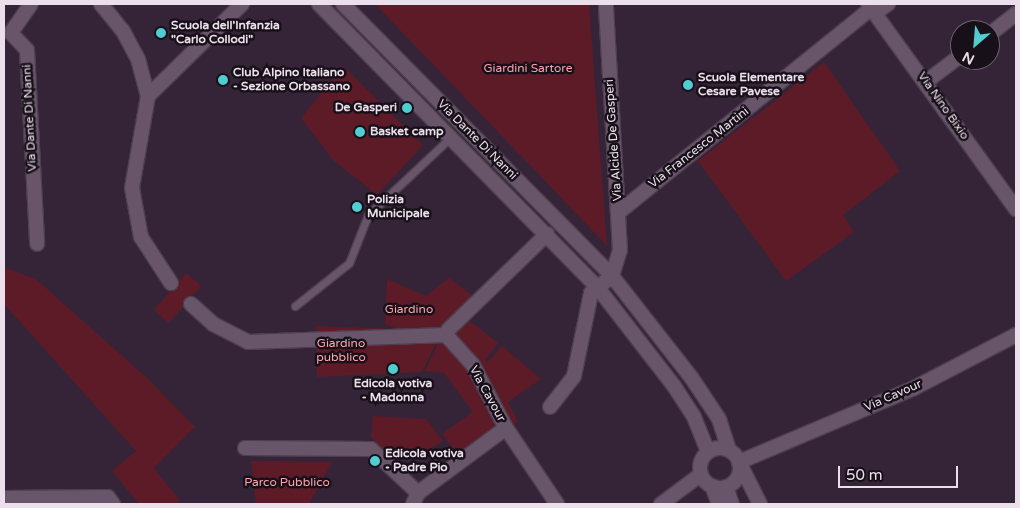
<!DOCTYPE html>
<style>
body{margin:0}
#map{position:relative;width:1020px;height:508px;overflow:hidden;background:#352437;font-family:"Varela Round",sans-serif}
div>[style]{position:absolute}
.green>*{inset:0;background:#5d1b27;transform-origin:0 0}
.roads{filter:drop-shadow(1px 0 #4d3f4f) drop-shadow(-1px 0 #4d3f4f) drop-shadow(0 1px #4d3f4f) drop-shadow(0 -1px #4d3f4f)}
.service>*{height:7px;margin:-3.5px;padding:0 3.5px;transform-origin:3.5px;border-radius:3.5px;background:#68556a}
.minor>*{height:14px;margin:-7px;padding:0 7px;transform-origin:7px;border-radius:7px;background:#68556a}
.tertiary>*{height:14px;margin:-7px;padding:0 7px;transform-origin:7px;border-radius:7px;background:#68556a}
.tertiary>.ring{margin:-7px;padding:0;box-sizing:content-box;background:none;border:14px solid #68556a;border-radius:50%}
.dots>*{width:14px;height:14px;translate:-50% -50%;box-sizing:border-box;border:2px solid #181019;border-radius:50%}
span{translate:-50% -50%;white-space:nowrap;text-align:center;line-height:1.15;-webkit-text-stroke:5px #181019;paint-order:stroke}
.poi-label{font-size:12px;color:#eadfeb;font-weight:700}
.left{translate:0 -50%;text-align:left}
.right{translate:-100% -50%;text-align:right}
.park-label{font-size:12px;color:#fca4ac}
.street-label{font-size:12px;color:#eadfeb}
.frame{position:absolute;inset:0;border:5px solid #eadfeb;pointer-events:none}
.north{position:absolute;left:950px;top:20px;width:50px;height:50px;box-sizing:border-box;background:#181019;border:1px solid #6c636d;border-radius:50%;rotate:207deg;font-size:14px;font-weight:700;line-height:20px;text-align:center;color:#eadfeb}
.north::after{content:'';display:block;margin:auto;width:18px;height:22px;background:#51ccd1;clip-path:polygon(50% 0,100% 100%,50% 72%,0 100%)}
.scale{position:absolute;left:838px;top:466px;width:120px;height:22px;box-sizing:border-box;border:2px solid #eadfeb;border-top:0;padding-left:6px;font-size:15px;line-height:18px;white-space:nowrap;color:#eadfeb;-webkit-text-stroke:4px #181019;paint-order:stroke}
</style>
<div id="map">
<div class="green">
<i style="clip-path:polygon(375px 4px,589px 4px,607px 246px,548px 184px)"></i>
<i style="clip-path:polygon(824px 62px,900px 171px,843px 215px,854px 232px,786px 281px,698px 161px)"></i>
<i style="clip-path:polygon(343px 66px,423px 145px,377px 195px,333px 160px,301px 118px)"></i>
<i style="clip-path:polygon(4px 267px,37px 280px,148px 379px,195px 427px,154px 468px,180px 501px,177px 504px,139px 504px,112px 471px,136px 451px,4px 304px)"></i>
<i style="left:186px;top:273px;width:20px;height:49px;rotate:41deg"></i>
<i style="clip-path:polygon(449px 278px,473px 296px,449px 323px,466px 318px,498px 343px,485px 360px,487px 363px,502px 346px,541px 379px,508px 402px,518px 422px,461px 459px,442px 434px,473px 412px,444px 373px,425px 371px,447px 325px,442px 331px,422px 372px,317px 377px,316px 326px,398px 329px,385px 324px,387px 279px,426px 296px)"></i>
<i style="clip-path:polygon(373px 416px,426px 419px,443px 441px,426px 451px,394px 461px,371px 437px)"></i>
<i style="clip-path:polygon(251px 461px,332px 462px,309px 504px,256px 504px)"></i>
</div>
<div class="roads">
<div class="service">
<i style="left:295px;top:306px;width:69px;rotate:-38.5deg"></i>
<i style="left:349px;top:263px;width:52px;rotate:-68.4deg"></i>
<i style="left:368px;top:215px;width:114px;rotate:-43.2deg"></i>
</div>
<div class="minor">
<i style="left:31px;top:4px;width:35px;rotate:125deg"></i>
<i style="left:11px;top:33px;width:23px;rotate:47deg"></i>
<i style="left:27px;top:50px;width:194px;rotate:87deg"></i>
<i style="left:101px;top:4px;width:35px;rotate:51deg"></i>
<i style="left:123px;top:31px;width:32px;rotate:62deg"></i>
<i style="left:138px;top:59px;width:38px;rotate:75deg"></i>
<i style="left:148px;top:96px;width:93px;rotate:99.9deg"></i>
<i style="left:132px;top:188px;width:50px;rotate:79.6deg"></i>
<i style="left:141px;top:237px;width:55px;rotate:56.9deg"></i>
<i style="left:868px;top:4px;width:253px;rotate:54.2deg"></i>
<i style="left:875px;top:13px;width:16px;rotate:-35deg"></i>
<i style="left:990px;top:34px;width:33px;rotate:-38deg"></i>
<i style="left:927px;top:81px;width:41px;rotate:-37.1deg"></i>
<i style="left:148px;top:96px;width:132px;rotate:-44.4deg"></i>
<i style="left:619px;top:212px;width:325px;rotate:-38.9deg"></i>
<i style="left:191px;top:304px;width:30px;rotate:42deg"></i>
<i style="left:213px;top:324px;width:39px;rotate:27deg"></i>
<i style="left:248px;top:342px;width:198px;rotate:-2deg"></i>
<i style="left:446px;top:335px;width:40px;rotate:48deg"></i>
<i style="left:473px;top:365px;width:71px;rotate:62.4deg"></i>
<i style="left:506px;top:428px;width:92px;rotate:56.1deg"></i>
<i style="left:448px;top:330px;width:138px;rotate:-44.1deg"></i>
<i style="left:550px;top:407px;width:39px;rotate:-52deg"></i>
<i style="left:574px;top:376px;width:85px;rotate:-78.4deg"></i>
<i style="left:591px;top:293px;width:27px;rotate:-39deg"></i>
<i style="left:612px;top:276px;width:27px;rotate:-73deg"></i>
<i style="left:620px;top:250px;width:246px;rotate:-93.3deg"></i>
<i style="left:245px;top:448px;width:126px;rotate:0.5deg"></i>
<i style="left:371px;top:449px;width:64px;rotate:43.1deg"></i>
<i style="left:4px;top:498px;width:104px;rotate:-0.6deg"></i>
<i style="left:108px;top:497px;width:9px;rotate:54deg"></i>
<i style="left:413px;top:504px;width:12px;rotate:-66deg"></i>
<i style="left:418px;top:493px;width:109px;rotate:-36.5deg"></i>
<i style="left:661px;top:504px;width:49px;rotate:-36.6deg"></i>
<i style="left:760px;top:504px;width:47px;rotate:-116.6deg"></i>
<i style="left:739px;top:462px;width:190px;rotate:-22.9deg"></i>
<i style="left:914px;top:388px;width:115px;rotate:-27.5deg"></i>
</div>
<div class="tertiary">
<i style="left:319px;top:4px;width:398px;rotate:45.5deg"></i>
<i style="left:598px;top:288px;width:124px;rotate:52.2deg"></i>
<i style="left:674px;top:386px;width:37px;rotate:57deg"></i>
<i style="left:694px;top:417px;width:37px;rotate:68deg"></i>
<i style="left:343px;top:4px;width:383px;rotate:45.3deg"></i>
<i style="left:612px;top:276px;width:128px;rotate:52deg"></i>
<i style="left:691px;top:377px;width:50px;rotate:56.3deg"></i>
<i style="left:719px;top:419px;width:33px;rotate:72deg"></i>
<i class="ring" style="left:700px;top:448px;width:26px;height:26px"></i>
<i style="left:712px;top:486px;width:19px;rotate:69deg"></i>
<i style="left:726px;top:487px;width:18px;rotate:71deg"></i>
</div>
</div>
<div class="dots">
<i style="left:161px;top:33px;background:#51ccd1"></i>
<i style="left:223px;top:80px;background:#51ccd1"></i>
<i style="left:688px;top:85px;background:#51ccd1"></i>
<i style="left:407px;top:108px;background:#51ccd1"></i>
<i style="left:360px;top:132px;background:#51ccd1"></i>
<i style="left:357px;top:207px;background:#51ccd1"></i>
<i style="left:393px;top:369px;background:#51ccd1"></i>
<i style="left:375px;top:461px;background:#51ccd1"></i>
</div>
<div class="poi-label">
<span class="left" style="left:171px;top:33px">Scuola dell'Infanzia<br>"Carlo Collodi"</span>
<span class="left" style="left:233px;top:80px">Club Alpino Italiano<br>- Sezione Orbassano</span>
<span class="left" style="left:698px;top:85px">Scuola Elementare<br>Cesare Pavese</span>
<span class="right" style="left:397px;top:108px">De Gasperi</span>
<span class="left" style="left:370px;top:132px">Basket camp</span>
<span class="left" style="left:367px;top:207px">Polizia<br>Municipale</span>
<span style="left:393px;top:391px">Edicola votiva<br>- Madonna</span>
<span class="left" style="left:385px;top:461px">Edicola votiva<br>- Padre Pio</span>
</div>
<div class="park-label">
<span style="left:528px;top:69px">Giardini Sartore</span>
<span style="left:409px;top:310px">Giardino</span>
<span style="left:341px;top:351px">Giardino<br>pubblico</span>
<span style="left:287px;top:483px">Parco Pubblico</span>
</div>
<div class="street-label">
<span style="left:943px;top:106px;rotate:55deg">Via Nino Bixio</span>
<span style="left:30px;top:118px;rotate:-93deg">Via Dante Di Nanni</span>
<span style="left:477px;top:140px;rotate:45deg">Via Dante Di Nanni</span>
<span style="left:614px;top:140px;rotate:-94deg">Via Alcide De Gasperi</span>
<span style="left:699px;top:148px;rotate:-38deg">Via Francesco Martini</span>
<span style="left:487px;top:394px;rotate:61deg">Via Cavour</span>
<span style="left:893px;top:396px;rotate:-24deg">Via Cavour</span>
</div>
<div class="frame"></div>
<div class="north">N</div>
<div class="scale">50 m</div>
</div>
